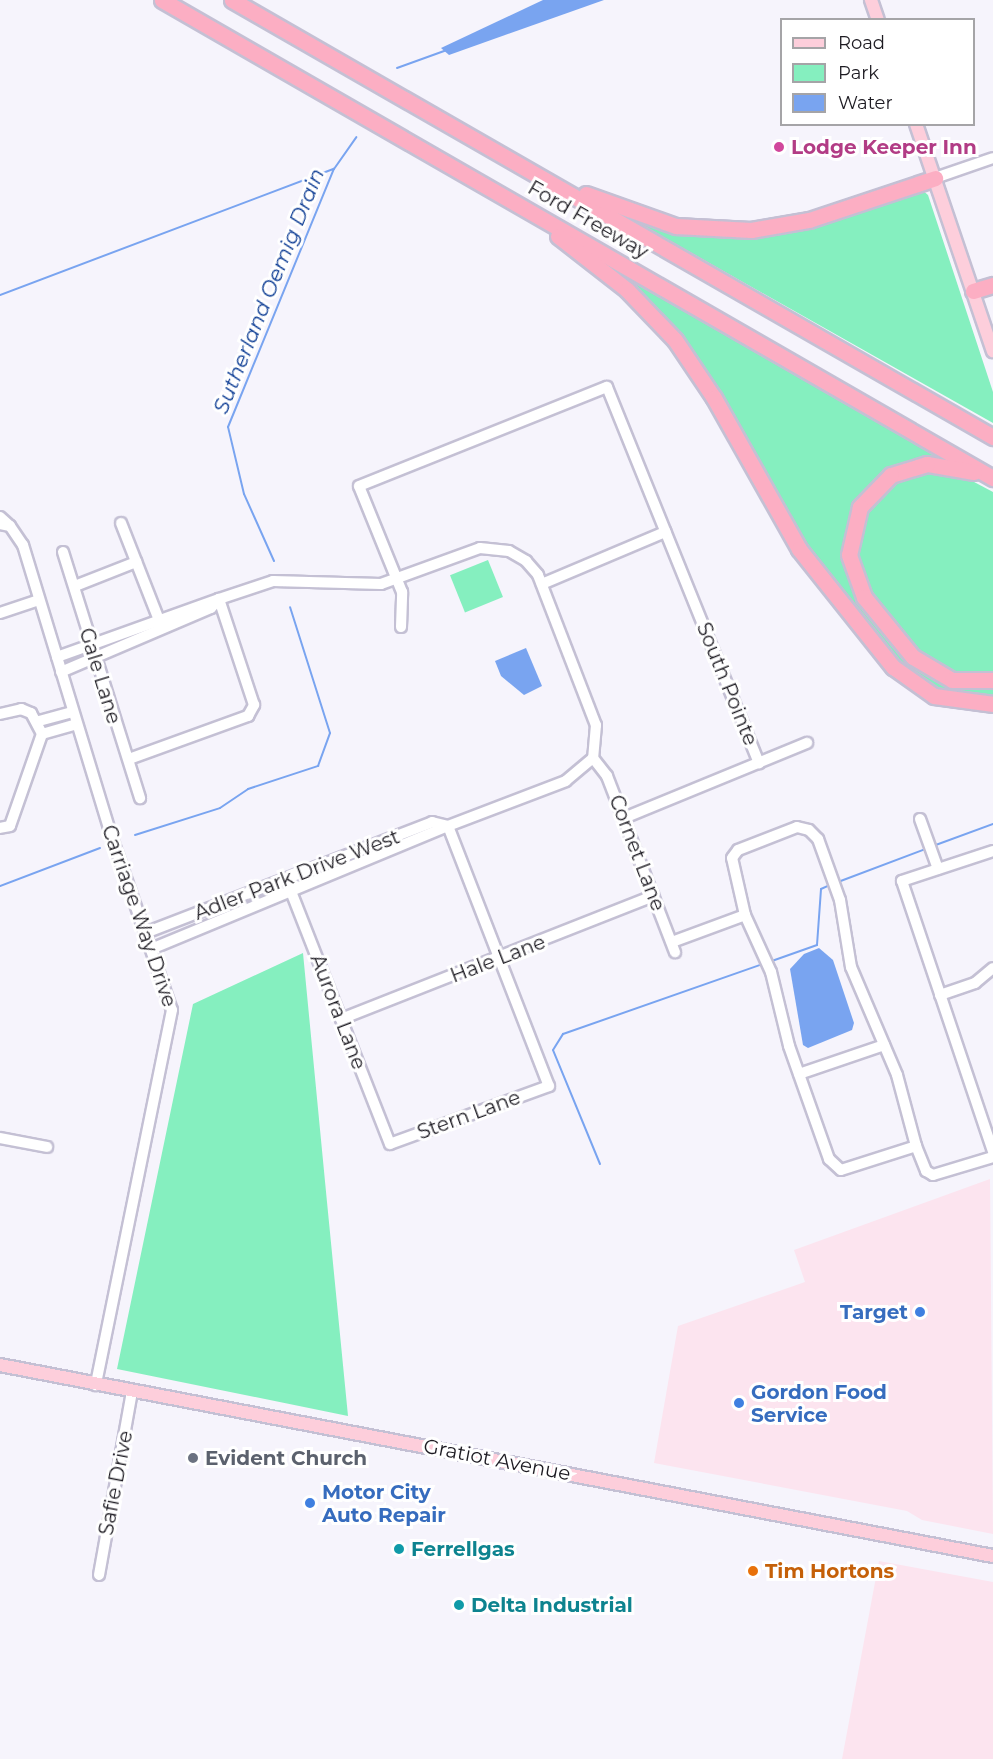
<!DOCTYPE html>
<style>
body{margin:0}
#map{position:relative;width:993px;height:1759px;overflow:hidden;background:#f6f4fc;font-family:Montserrat,sans-serif}
div>[style]{position:absolute}
.commercial>*{inset:0;background:#fce4ef}
.green>*{inset:0;background:#85efbf;transform-origin:0 0}
.water>*{inset:0;background:#79a4f0}
.stream>*{height:2px;margin:-1px;padding:0 1px;transform-origin:1px;border-radius:1px;background:#79a4f0}
.roads{filter:drop-shadow(2px 0 #c4c0d4) drop-shadow(-2px 0 #c4c0d4) drop-shadow(0 2px #c4c0d4) drop-shadow(0 -2px #c4c0d4)}
.minor>*{height:10px;margin:-5px;padding:0 5px;transform-origin:5px;border-radius:5px;background:#fff}
.major>*{height:12px;margin:-6px;padding:0 6px;transform-origin:6px;border-radius:6px;background:#fdcedb}
.highway>*{height:15px;margin:-7.5px;padding:0 7.5px;transform-origin:7.5px;border-radius:7.5px;background:#fcaec3}
.dots>*{width:16px;height:16px;translate:-50% -50%;box-sizing:border-box;border:3px solid #fff;border-radius:50%}
span{translate:-50% -50%;white-space:nowrap;text-align:center;line-height:1.15;-webkit-text-stroke:6px #fff;paint-order:stroke}
.hotel-label{font-size:20px;color:#b23c85;font-weight:700}
.left{translate:0 -50%;text-align:left}
.street-label{font-size:20px;color:#1d1b22}
.shop-label{font-size:20px;color:#366cbe;font-weight:700}
.right{translate:-100% -50%;text-align:right}
.worship-label{font-size:20px;color:#5b616d;font-weight:700}
.culture-label{font-size:20px;color:#0d838f;font-weight:700}
.food-label{font-size:20px;color:#c56008;font-weight:700}
.water-label{font-size:21px;color:#0f3e95;font-style:italic}
.legend{position:absolute;left:780px;top:18px;width:195px;height:108px;box-sizing:border-box;background:#fff;border:2px solid #a5a4a7;margin:0;padding:8px 10px;list-style:none;font-size:18px;color:#1d1b22}
.legend li{display:flex;align-items:center;gap:12px;height:30px}
.legend b{width:30px;border:2px solid #a5a4a7}
</style>
<div id="map">
<div class="commercial">
<i style="clip-path:polygon(990px 1179px,993px 1534px,922px 1520px,907px 1511px,654px 1463px,678px 1326px,805px 1282px,794px 1250px)"></i>
<i style="clip-path:polygon(879px 1561px,993px 1582px,993px 1759px,842px 1759px)"></i>
</div>
<div class="green">
<i style="clip-path:polygon(921px 189px,928px 195px,993px 392px,993px 423px,640px 224px,703px 235px,766px 234px)"></i>
<i style="clip-path:polygon(622px 275px,942px 457px,897px 466px,863px 492px,846px 529px,846px 573px,867px 612px,917px 669px,956px 686px,993px 686px,993px 699px,952px 697px,905px 672px,814px 562px,722px 401px)"></i>
<i style="clip-path:polygon(926px 470px,959px 474px,993px 492px,993px 673px,950px 673px,920px 655px,870px 595px,856px 561px,856px 538px,869px 505px,893px 482px)"></i>
<i style="left:488px;top:560px;width:40px;height:41px;rotate:68deg"></i>
<i style="clip-path:polygon(303px 953px,327px 1202px,348px 1416px,117px 1369px,193px 1004px)"></i>
</div>
<div class="water">
<i style="clip-path:polygon(543px 0,604px 0,449px 55px,441px 48px)"></i>
<i style="clip-path:polygon(526px 648px,542px 686px,524px 695px,501px 676px,495px 661px)"></i>
<i style="clip-path:polygon(819px 948px,833px 960px,854px 1023px,852px 1030px,808px 1048px,803px 1045px,790px 969px,804px 954px)"></i>
</div>
<div class="stream">
<i style="left:397px;top:68px;width:53px;rotate:-19.8deg"></i>
<i style="left:0;top:295px;width:357px;rotate:-20.7deg"></i>
<i style="left:274px;top:561px;width:73px;rotate:-114.1deg"></i>
<i style="left:244px;top:494px;width:69px;rotate:-103.4deg"></i>
<i style="left:228px;top:427px;width:279px;rotate:-67.7deg"></i>
<i style="left:334px;top:169px;width:39px;rotate:-55deg"></i>
<i style="left:135px;top:835px;width:89px;rotate:-17.6deg"></i>
<i style="left:220px;top:808px;width:34px;rotate:-34deg"></i>
<i style="left:248px;top:789px;width:74px;rotate:-18.2deg"></i>
<i style="left:318px;top:766px;width:35px;rotate:-70deg"></i>
<i style="left:330px;top:733px;width:132px;rotate:-107.6deg"></i>
<i style="left:933px;top:846px;width:64px;rotate:-20.1deg"></i>
<i style="left:838px;top:882px;width:96px;rotate:-20.7deg"></i>
<i style="left:0;top:886px;width:107px;rotate:-20.8deg"></i>
<i style="left:769px;top:962px;width:51px;rotate:-19.5deg"></i>
<i style="left:817px;top:945px;width:56px;rotate:-85.9deg"></i>
<i style="left:821px;top:889px;width:10px;rotate:-24deg"></i>
<i style="left:600px;top:1164px;width:123px;rotate:-112.4deg"></i>
<i style="left:553px;top:1050px;width:19px;rotate:-58deg"></i>
<i style="left:563px;top:1034px;width:212px;rotate:-19.3deg"></i>
</div>
<div class="roads">
<div class="minor">
<i style="left:935px;top:178px;width:61px;rotate:-19deg"></i>
<i style="left:0;top:517px;width:13px;rotate:42deg"></i>
<i style="left:10px;top:526px;width:10px;rotate:-169deg"></i>
<i style="left:121px;top:523px;width:110px;rotate:68.6deg"></i>
<i style="left:10px;top:526px;width:23px;rotate:56deg"></i>
<i style="left:23px;top:545px;width:306px;rotate:73.1deg"></i>
<i style="left:112px;top:838px;width:182px;rotate:70.8deg"></i>
<i style="left:172px;top:1010px;width:383px;rotate:101.5deg"></i>
<i style="left:63px;top:552px;width:258px;rotate:72.6deg"></i>
<i style="left:542px;top:584px;width:134px;rotate:-22.9deg"></i>
<i style="left:75px;top:586px;width:66px;rotate:-21.5deg"></i>
<i style="left:0;top:613px;width:41px;rotate:-18.4deg"></i>
<i style="left:401px;top:627px;width:35px;rotate:-88deg"></i>
<i style="left:402px;top:592px;width:114px;rotate:-112.1deg"></i>
<i style="left:359px;top:486px;width:267px;rotate:-21.8deg"></i>
<i style="left:607px;top:387px;width:406px;rotate:68deg"></i>
<i style="left:57px;top:657px;width:172px;rotate:-19.7deg"></i>
<i style="left:219px;top:599px;width:12px;rotate:132deg"></i>
<i style="left:211px;top:608px;width:163px;rotate:156.9deg"></i>
<i style="left:0;top:714px;width:22px;rotate:-13deg"></i>
<i style="left:21px;top:709px;width:11px;rotate:22deg"></i>
<i style="left:31px;top:713px;width:24px;rotate:62deg"></i>
<i style="left:42px;top:734px;width:97px;rotate:109.2deg"></i>
<i style="left:10px;top:826px;width:10px;rotate:169deg"></i>
<i style="left:39px;top:721px;width:35px;rotate:-15deg"></i>
<i style="left:42px;top:734px;width:35px;rotate:-16deg"></i>
<i style="left:593px;top:758px;width:23px;rotate:52deg"></i>
<i style="left:607px;top:776px;width:189px;rotate:68.9deg"></i>
<i style="left:129px;top:759px;width:127px;rotate:-19.9deg"></i>
<i style="left:248px;top:716px;width:13px;rotate:-61deg"></i>
<i style="left:254px;top:705px;width:112px;rotate:-108.3deg"></i>
<i style="left:219px;top:599px;width:57px;rotate:-18.4deg"></i>
<i style="left:273px;top:581px;width:108px;rotate:1.6deg"></i>
<i style="left:381px;top:584px;width:105px;rotate:-20deg"></i>
<i style="left:480px;top:548px;width:29px;rotate:6deg"></i>
<i style="left:509px;top:551px;width:20px;rotate:30deg"></i>
<i style="left:526px;top:561px;width:18px;rotate:49deg"></i>
<i style="left:538px;top:575px;width:161px;rotate:68.9deg"></i>
<i style="left:596px;top:725px;width:33px;rotate:95deg"></i>
<i style="left:593px;top:758px;width:35px;rotate:140deg"></i>
<i style="left:566px;top:781px;width:126px;rotate:159.1deg"></i>
<i style="left:448px;top:826px;width:279px;rotate:68.8deg"></i>
<i style="left:549px;top:1086px;width:169px;rotate:160deg"></i>
<i style="left:390px;top:1144px;width:285px;rotate:-111.4deg"></i>
<i style="left:624px;top:818px;width:198px;rotate:-22.3deg"></i>
<i style="left:920px;top:819px;width:53px;rotate:70.2deg"></i>
<i style="left:993px;top:851px;width:96px;rotate:161.8deg"></i>
<i style="left:902px;top:881px;width:285px;rotate:71.4deg"></i>
<i style="left:745px;top:915px;width:58px;rotate:-102.8deg"></i>
<i style="left:732px;top:858px;width:10px;rotate:-53deg"></i>
<i style="left:738px;top:850px;width:63px;rotate:-21.3deg"></i>
<i style="left:797px;top:827px;width:12px;rotate:14deg"></i>
<i style="left:809px;top:830px;width:13px;rotate:45deg"></i>
<i style="left:818px;top:839px;width:65px;rotate:70.2deg"></i>
<i style="left:840px;top:900px;width:68px;rotate:80.7deg"></i>
<i style="left:851px;top:967px;width:117px;rotate:66.9deg"></i>
<i style="left:897px;top:1075px;width:73px;rotate:75deg"></i>
<i style="left:145px;top:933px;width:308px;rotate:-21.1deg"></i>
<i style="left:432px;top:822px;width:16px;rotate:14deg"></i>
<i style="left:448px;top:826px;width:321px;rotate:157.5deg"></i>
<i style="left:672px;top:942px;width:78px;rotate:-20.3deg"></i>
<i style="left:745px;top:915px;width:63px;rotate:65.5deg"></i>
<i style="left:771px;top:972px;width:76px;rotate:76.3deg"></i>
<i style="left:789px;top:1046px;width:120px;rotate:70.5deg"></i>
<i style="left:829px;top:1159px;width:16px;rotate:43deg"></i>
<i style="left:841px;top:1170px;width:79px;rotate:-17.7deg"></i>
<i style="left:916px;top:1146px;width:27px;rotate:68deg"></i>
<i style="left:926px;top:1171px;width:8px;rotate:30deg"></i>
<i style="left:933px;top:1175px;width:63px;rotate:-16.7deg"></i>
<i style="left:940px;top:995px;width:37px;rotate:-19deg"></i>
<i style="left:975px;top:983px;width:23px;rotate:-40deg"></i>
<i style="left:341px;top:1019px;width:336px;rotate:-21.5deg"></i>
<i style="left:799px;top:1074px;width:90px;rotate:-18.8deg"></i>
<i style="left:0;top:1138px;width:48px;rotate:10.8deg"></i>
<i style="left:99px;top:1575px;width:187px;rotate:-79.8deg"></i>
</div>
<div class="major">
<i style="left:871px;top:0;width:21px;rotate:71deg"></i>
<i style="left:916px;top:124px;width:240px;rotate:71.3deg"></i>
<i style="left:0;top:1365px;width:1011px;rotate:10.89deg"></i>
</div>
<div class="highway">
<i style="left:162px;top:0;width:959px;rotate:29.91deg"></i>
<i style="left:232px;top:0;width:878px;rotate:29.87deg"></i>
<i style="left:586px;top:194px;width:96px;rotate:19.6deg"></i>
<i style="left:676px;top:226px;width:75px;rotate:3.1deg"></i>
<i style="left:751px;top:230px;width:59px;rotate:-9.8deg"></i>
<i style="left:809px;top:220px;width:133px;rotate:-18.4deg"></i>
<i style="left:558px;top:236px;width:88px;rotate:38deg"></i>
<i style="left:627px;top:290px;width:69px;rotate:46.2deg"></i>
<i style="left:675px;top:340px;width:70px;rotate:56.1deg"></i>
<i style="left:714px;top:398px;width:173px;rotate:60.6deg"></i>
<i style="left:799px;top:549px;width:151px;rotate:51.5deg"></i>
<i style="left:893px;top:667px;width:50px;rotate:35.3deg"></i>
<i style="left:934px;top:696px;width:60px;rotate:7.7deg"></i>
<i style="left:973px;top:291px;width:21px;rotate:-17deg"></i>
<i style="left:974px;top:472px;width:48px;rotate:-170.3deg"></i>
<i style="left:927px;top:464px;width:38px;rotate:163deg"></i>
<i style="left:891px;top:475px;width:45px;rotate:134.1deg"></i>
<i style="left:860px;top:507px;width:49px;rotate:102.9deg"></i>
<i style="left:849px;top:555px;width:45px;rotate:70.3deg"></i>
<i style="left:864px;top:597px;width:77px;rotate:50.8deg"></i>
<i style="left:913px;top:657px;width:45px;rotate:30.5deg"></i>
<i style="left:952px;top:680px;width:41px"></i>
</div>
</div>
<div class="dots">
<i style="left:779px;top:147px;background:#d1479c"></i>
<i style="left:920px;top:1312px;background:#3f7fe0"></i>
<i style="left:739px;top:1403px;background:#3f7fe0"></i>
<i style="left:193px;top:1458px;background:#6b7280"></i>
<i style="left:310px;top:1503px;background:#3f7fe0"></i>
<i style="left:399px;top:1549px;background:#0f9aa8"></i>
<i style="left:753px;top:1571px;background:#e8710a"></i>
<i style="left:459px;top:1605px;background:#0f9aa8"></i>
</div>
<div class="hotel-label">
<span class="left" style="left:791px;top:147px">Lodge Keeper Inn</span>
</div>
<div class="street-label">
<span style="left:588px;top:220px;rotate:30deg">Ford Freeway</span>
<span style="left:100px;top:676px;rotate:73deg">Gale Lane</span>
<span style="left:727px;top:684px;rotate:68deg">South Pointe</span>
<span style="left:637px;top:853px;rotate:69deg">Cornet Lane</span>
<span style="left:297px;top:875px;rotate:-21deg">Adler Park Drive West</span>
<span style="left:139px;top:916px;rotate:71deg">Carriage Way Drive</span>
<span style="left:498px;top:959px;rotate:-21deg">Hale Lane</span>
<span style="left:338px;top:1012px;rotate:69deg">Aurora Lane</span>
<span style="left:469px;top:1115px;rotate:-20deg">Stern Lane</span>
<span style="left:497px;top:1460px;rotate:11deg">Gratiot Avenue</span>
<span style="left:116px;top:1483px;rotate:-79deg">Safie Drive</span>
</div>
<div class="shop-label">
<span class="right" style="left:908px;top:1312px">Target</span>
<span class="left" style="left:751px;top:1404px">Gordon Food<br>Service</span>
<span class="left" style="left:322px;top:1504px">Motor City<br>Auto Repair</span>
</div>
<div class="worship-label">
<span class="left" style="left:205px;top:1458px">Evident Church</span>
</div>
<div class="culture-label">
<span class="left" style="left:411px;top:1549px">Ferrellgas</span>
<span class="left" style="left:471px;top:1605px">Delta Industrial</span>
</div>
<div class="food-label">
<span class="left" style="left:765px;top:1571px">Tim Hortons</span>
</div>
<div class="water-label">
<span style="left:269px;top:291px;rotate:-68deg">Sutherland Oemig Drain</span>
</div>
<ul class="legend">
<li><b style="height:8px;background:#fdcedb"></b>Road</li>
<li><b style="height:16px;background:#85efbf"></b>Park</li>
<li><b style="height:16px;background:#79a4f0"></b>Water</li>
</ul>
</div>
